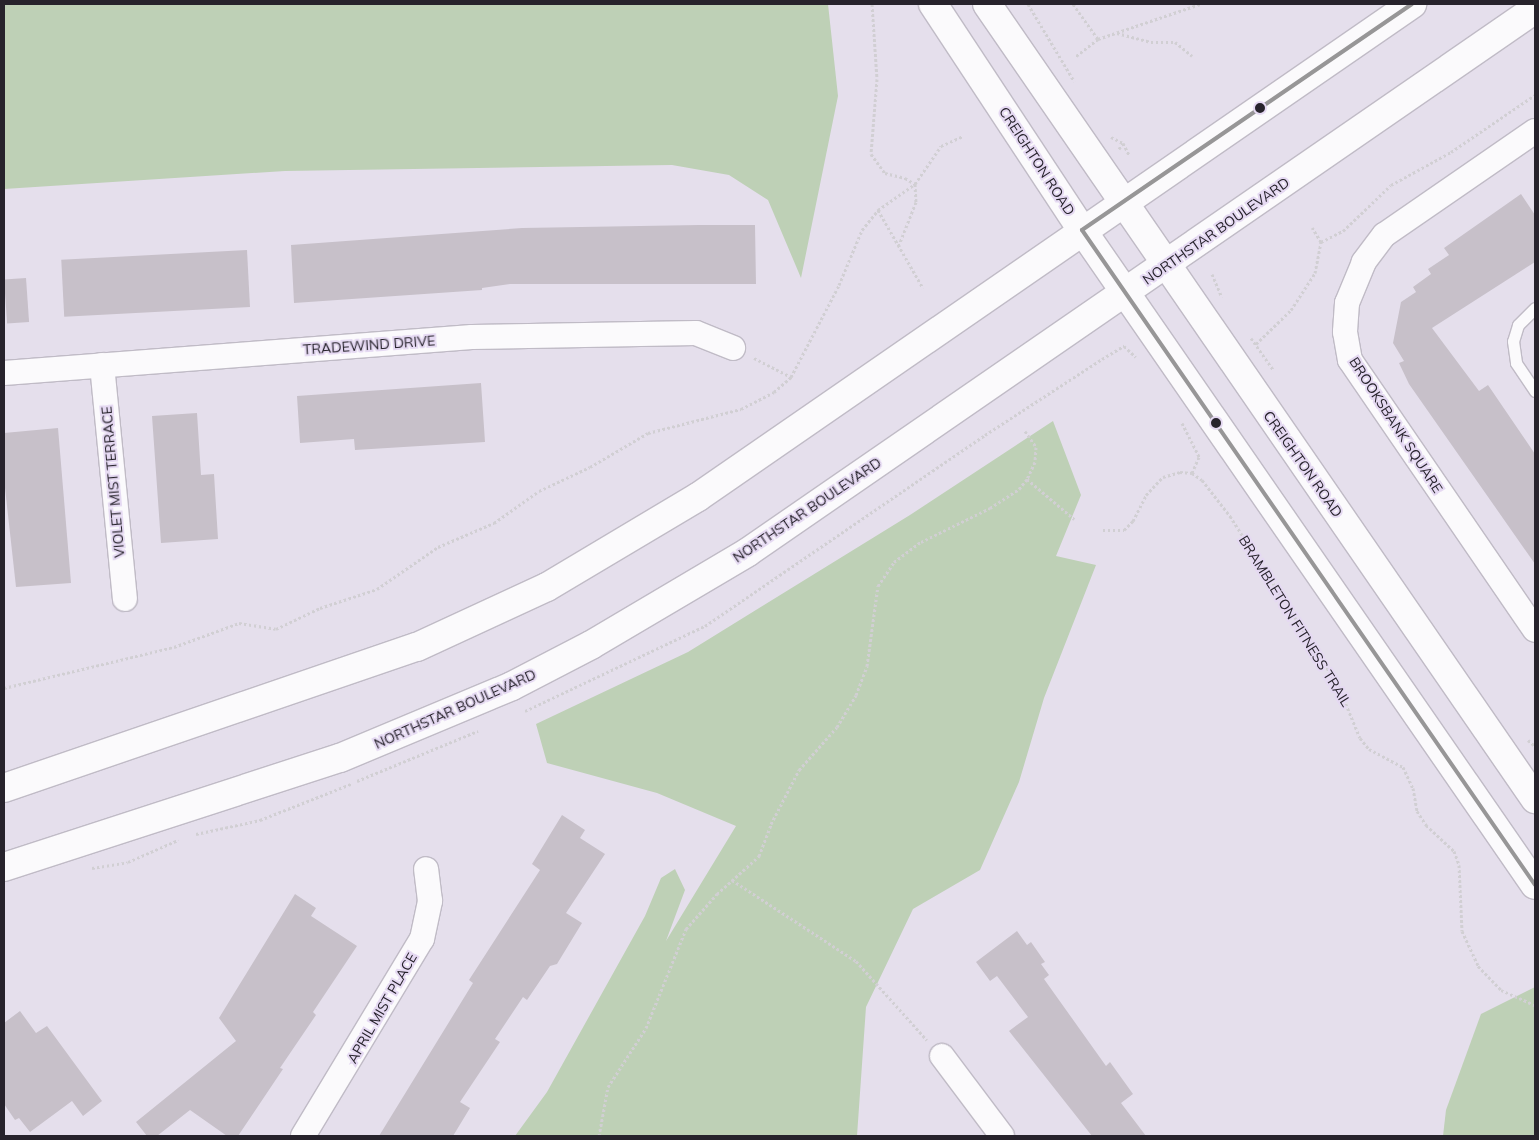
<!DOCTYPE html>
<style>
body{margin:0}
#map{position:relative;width:1539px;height:1140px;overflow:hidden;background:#e5dfec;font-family:Mulish,sans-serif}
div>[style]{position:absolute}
.green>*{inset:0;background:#bed0b6}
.building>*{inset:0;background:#c7c0c9;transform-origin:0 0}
.path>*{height:3px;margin-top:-1.5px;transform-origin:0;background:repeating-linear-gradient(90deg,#d1cfd3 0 2.5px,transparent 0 5px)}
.roads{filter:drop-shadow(1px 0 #c0bbc6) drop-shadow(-1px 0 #c0bbc6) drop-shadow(0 1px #c0bbc6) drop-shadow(0 -1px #c0bbc6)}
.lane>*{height:11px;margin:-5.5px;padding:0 5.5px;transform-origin:5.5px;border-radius:5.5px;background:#fbfafc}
.street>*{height:24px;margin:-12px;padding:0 12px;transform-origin:12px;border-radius:12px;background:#fbfafc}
.secondary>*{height:28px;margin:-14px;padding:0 14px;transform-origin:14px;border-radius:14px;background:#fbfafc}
.primary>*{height:28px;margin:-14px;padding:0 14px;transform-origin:14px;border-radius:14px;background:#fbfafc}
.bus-1>*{height:4px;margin:-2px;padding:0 2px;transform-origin:2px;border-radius:2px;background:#979697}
.dots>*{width:14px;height:14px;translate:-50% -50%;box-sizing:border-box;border:2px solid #e5d9f2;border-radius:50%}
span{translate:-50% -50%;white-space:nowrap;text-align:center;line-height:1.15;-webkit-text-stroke:4px #e5d9f2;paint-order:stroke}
.street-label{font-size:14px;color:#27232c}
.frame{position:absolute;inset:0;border:5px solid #27232c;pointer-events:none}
</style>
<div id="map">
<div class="green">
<i style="clip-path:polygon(4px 4px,828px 4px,838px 96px,801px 278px,768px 200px,729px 175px,672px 165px,285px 171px,4px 189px)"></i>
<i style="clip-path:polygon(1053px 421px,1081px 495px,1056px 556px,1096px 565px,1044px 698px,1019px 782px,980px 870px,913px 909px,866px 1007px,857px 1136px,515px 1136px,547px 1092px,645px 916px,661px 878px,675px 869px,685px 890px,666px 941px,736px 826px,657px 793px,547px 763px,536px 724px,688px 652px,910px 515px)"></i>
<i style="clip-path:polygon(1535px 987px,1535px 1136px,1443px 1136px,1446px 1110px,1481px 1014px)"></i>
</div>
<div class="building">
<i style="clip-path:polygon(1521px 194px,1535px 215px,1535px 262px,1432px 328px,1479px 391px,1488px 385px,1535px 454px,1535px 564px,1409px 384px,1399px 363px,1404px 361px,1393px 343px,1401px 302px,1416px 292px,1413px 287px,1431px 274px,1428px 269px,1449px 255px,1444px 248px)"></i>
<i style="clip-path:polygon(699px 225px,755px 225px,756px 284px,510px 284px,482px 288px,482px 290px,294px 303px,291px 245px,522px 228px)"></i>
<i style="left:247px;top:250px;width:57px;height:186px;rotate:87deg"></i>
<i style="left:26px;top:278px;width:44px;height:22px;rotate:86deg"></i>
<i style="clip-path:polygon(481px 383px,485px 442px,355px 450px,354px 439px,300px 443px,297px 396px)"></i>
<i style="clip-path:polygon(197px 413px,201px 475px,214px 474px,218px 539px,161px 543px,152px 416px)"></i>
<i style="clip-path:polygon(58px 428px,71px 583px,16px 587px,5px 488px,4px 433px)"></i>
<i style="clip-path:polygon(562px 815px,585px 830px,580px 838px,605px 854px,566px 913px,582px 923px,557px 964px,550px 966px,527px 1000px,523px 997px,495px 1039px,500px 1042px,460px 1102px,470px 1108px,453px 1136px,379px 1136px,473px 983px,469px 980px,540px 870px,532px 864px)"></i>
<i style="clip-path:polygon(295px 894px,316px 908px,311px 916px,357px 946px,313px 1012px,316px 1015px,280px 1068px,283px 1069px,238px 1136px,227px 1136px,190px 1110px,157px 1136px,147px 1136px,136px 1122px,236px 1041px,219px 1018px)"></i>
<i style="clip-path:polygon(1017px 931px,1027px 945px,1031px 942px,1045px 962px,1041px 964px,1049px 975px,1044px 979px,1106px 1066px,1110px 1062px,1133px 1094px,1121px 1103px,1146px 1136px,1092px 1136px,1009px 1031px,1028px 1017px,997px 976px,990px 981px,976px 962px)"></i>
<i style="clip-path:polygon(20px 1011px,36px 1033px,47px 1026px,102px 1101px,83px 1116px,72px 1101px,30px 1132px,19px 1118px,15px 1120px,4px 1104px,4px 1023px)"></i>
</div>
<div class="path">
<i style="left:872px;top:4px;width:75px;rotate:86.2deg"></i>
<i style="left:877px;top:79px;width:75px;rotate:94.6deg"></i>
<i style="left:871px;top:154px;width:24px;rotate:54deg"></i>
<i style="left:885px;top:173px;width:21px;rotate:14deg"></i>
<i style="left:905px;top:178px;width:12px;rotate:31deg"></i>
<i style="left:915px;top:184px;width:18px;rotate:87deg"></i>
<i style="left:916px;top:202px;width:46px;rotate:111.6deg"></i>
<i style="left:1028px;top:4px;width:90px;rotate:59.1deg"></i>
<i style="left:1073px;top:4px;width:43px;rotate:54.5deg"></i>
<i style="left:1098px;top:39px;width:29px;rotate:142deg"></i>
<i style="left:1117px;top:33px;width:35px;rotate:15deg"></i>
<i style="left:1151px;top:42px;width:24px"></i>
<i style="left:1175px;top:42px;width:22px;rotate:39deg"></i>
<i style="left:1098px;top:39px;width:108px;rotate:-18.9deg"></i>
<i style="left:1111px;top:137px;width:13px;rotate:27deg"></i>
<i style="left:1119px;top:149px;width:7px;rotate:-56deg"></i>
<i style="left:1123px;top:143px;width:13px;rotate:63deg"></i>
<i style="left:878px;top:210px;width:45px;rotate:-35.1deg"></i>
<i style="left:915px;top:184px;width:46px;rotate:-55.6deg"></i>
<i style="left:941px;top:146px;width:24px;rotate:-24deg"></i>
<i style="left:1321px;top:242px;width:25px;rotate:-27deg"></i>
<i style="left:1343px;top:231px;width:66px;rotate:-43.8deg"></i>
<i style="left:1391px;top:185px;width:68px;rotate:-28.8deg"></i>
<i style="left:1451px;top:152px;width:102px;rotate:-34.2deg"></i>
<i style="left:1212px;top:274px;width:25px;rotate:67deg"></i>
<i style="left:1251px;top:338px;width:39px;rotate:55deg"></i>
<i style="left:1256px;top:344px;width:49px;rotate:-44.2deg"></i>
<i style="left:1291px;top:310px;width:44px;rotate:-57deg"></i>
<i style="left:1315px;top:273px;width:32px;rotate:-79deg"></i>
<i style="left:1321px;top:242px;width:17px;rotate:-121deg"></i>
<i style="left:754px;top:358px;width:42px;rotate:27.2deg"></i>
<i style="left:1182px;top:423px;width:38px;rotate:63deg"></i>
<i style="left:1199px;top:457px;width:17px;rotate:114deg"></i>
<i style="left:1025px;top:431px;width:19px;rotate:55deg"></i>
<i style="left:1036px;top:447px;width:15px;rotate:94deg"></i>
<i style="left:1035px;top:462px;width:19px;rotate:115deg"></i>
<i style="left:1103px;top:530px;width:21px"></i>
<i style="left:1124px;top:530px;width:13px;rotate:-45deg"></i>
<i style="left:1133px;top:521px;width:29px;rotate:-63deg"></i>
<i style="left:1146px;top:495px;width:25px;rotate:-47deg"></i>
<i style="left:1163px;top:477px;width:18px;rotate:-16deg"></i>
<i style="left:1180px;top:472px;width:12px;rotate:5deg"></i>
<i style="left:1192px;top:473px;width:12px;rotate:35deg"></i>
<i style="left:1202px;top:480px;width:46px;rotate:52.1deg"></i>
<i style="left:1230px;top:516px;width:201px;rotate:57.4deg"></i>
<i style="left:1338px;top:685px;width:57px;rotate:67.5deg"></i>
<i style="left:1360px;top:738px;width:14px;rotate:51deg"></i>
<i style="left:1369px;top:749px;width:38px;rotate:28deg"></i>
<i style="left:1403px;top:767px;width:23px;rotate:65deg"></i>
<i style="left:1413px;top:788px;width:23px;rotate:80deg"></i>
<i style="left:1417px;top:811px;width:17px;rotate:57deg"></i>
<i style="left:1426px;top:825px;width:38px;rotate:43deg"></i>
<i style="left:1454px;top:851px;width:15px;rotate:70deg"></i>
<i style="left:1459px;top:865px;width:66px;rotate:87.4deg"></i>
<i style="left:1462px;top:931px;width:38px;rotate:65deg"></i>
<i style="left:1478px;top:966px;width:33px;rotate:46deg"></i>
<i style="left:1501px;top:990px;width:37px;rotate:24deg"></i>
<i style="left:4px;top:688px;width:175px;rotate:-13.6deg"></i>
<i style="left:174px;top:647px;width:69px;rotate:-20.3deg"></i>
<i style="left:239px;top:623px;width:37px;rotate:9deg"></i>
<i style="left:276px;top:629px;width:49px;rotate:-25.5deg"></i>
<i style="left:320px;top:608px;width:60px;rotate:-18.4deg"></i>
<i style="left:377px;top:589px;width:74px;rotate:-34.5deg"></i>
<i style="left:438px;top:547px;width:61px;rotate:-23.2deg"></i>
<i style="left:494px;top:523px;width:55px;rotate:-35.4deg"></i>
<i style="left:539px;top:491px;width:56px;rotate:-25.2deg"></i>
<i style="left:590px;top:467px;width:67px;rotate:-30.4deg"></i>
<i style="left:648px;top:433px;width:96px;rotate:-14.5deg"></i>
<i style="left:741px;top:409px;width:37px;rotate:-27deg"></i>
<i style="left:774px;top:392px;width:23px;rotate:-41deg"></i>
<i style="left:791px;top:377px;width:104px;rotate:-62.4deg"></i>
<i style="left:839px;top:285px;width:60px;rotate:-67.3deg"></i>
<i style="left:862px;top:230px;width:26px;rotate:-51deg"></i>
<i style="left:878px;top:210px;width:90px;rotate:60deg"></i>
<i style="left:525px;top:711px;width:199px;rotate:-25.3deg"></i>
<i style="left:705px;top:626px;width:339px;rotate:-34.3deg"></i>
<i style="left:985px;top:435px;width:140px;rotate:-33deg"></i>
<i style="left:1102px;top:359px;width:26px;rotate:-31deg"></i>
<i style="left:1124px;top:346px;width:16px;rotate:43deg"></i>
<i style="left:1528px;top:740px;width:9px;rotate:41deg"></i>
<i style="left:357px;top:781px;width:131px;rotate:-22.5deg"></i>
<i style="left:196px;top:834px;width:66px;rotate:-12.3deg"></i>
<i style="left:260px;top:820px;width:98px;rotate:-21.6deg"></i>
<i style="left:92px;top:868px;width:36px;rotate:-9deg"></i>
<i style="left:128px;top:862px;width:55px;rotate:-23.7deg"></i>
<i style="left:732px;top:880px;width:148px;rotate:33.2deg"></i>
<i style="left:856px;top:961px;width:106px;rotate:48.1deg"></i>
<i style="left:599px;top:1136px;width:50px;rotate:-79.6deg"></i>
<i style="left:608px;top:1087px;width:70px;rotate:-57.2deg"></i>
<i style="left:646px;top:1028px;width:107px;rotate:-68deg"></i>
<i style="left:686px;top:929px;width:47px;rotate:-48.5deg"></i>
<i style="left:717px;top:894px;width:57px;rotate:-42.1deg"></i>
<i style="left:759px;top:856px;width:34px;rotate:-69deg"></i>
<i style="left:771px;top:824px;width:61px;rotate:-62.6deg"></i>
<i style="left:799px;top:770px;width:57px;rotate:-48.5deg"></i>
<i style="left:837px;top:727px;width:37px;rotate:-59deg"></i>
<i style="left:856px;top:695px;width:31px;rotate:-69deg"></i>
<i style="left:867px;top:666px;width:81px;rotate:-82.2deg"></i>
<i style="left:878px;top:586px;width:29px;rotate:-56deg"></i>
<i style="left:894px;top:562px;width:34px;rotate:-37deg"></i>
<i style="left:921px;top:542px;width:77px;rotate:-26.2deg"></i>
<i style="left:990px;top:508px;width:35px;rotate:-33deg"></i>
<i style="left:1019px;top:489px;width:13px;rotate:-51deg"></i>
<i style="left:1027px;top:479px;width:62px;rotate:40.4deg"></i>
</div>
<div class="roads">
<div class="lane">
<i style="left:1535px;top:308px;width:24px;rotate:135deg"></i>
<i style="left:1518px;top:325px;width:17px;rotate:107deg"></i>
<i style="left:1513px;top:341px;width:22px;rotate:82deg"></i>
<i style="left:1516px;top:363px;width:34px;rotate:56deg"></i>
</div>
<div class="street">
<i style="left:1535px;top:131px;width:183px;rotate:145.4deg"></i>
<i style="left:1384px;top:235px;width:34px;rotate:127deg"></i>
<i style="left:1364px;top:262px;width:44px;rotate:112.5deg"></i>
<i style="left:1347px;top:303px;width:29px;rotate:94deg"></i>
<i style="left:1345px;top:332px;width:28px;rotate:80deg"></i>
<i style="left:1350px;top:360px;width:327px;rotate:55.6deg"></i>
<i style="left:102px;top:365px;width:235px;rotate:84.4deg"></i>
<i style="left:4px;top:373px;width:469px;rotate:-4.4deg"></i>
<i style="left:472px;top:337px;width:224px;rotate:-1deg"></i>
<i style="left:696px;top:333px;width:40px;rotate:22deg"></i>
<i style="left:942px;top:1056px;width:100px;rotate:53.1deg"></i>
<i style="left:303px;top:1136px;width:230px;rotate:-58.9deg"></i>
<i style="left:422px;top:939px;width:39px;rotate:-78deg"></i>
<i style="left:430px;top:901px;width:32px;rotate:-97deg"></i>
</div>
<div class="secondary">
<i style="left:933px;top:4px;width:271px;rotate:56.6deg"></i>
<i style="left:1082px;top:230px;width:796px;rotate:55.33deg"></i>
<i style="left:987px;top:4px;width:966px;rotate:55.42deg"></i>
</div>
<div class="primary">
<i style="left:4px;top:788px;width:436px;rotate:-18.9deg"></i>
<i style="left:417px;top:647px;width:143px;rotate:-24.8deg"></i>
<i style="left:547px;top:587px;width:176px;rotate:-30.8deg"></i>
<i style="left:698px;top:497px;width:868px;rotate:-34.62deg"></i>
<i style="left:4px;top:867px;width:353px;rotate:-18deg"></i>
<i style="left:340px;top:758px;width:186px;rotate:-22.7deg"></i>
<i style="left:512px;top:686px;width:89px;rotate:-27.4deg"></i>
<i style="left:591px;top:645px;width:182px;rotate:-30.6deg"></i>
<i style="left:748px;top:552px;width:956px;rotate:-34.6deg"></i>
</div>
</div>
<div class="bus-1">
<i style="left:1412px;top:4px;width:400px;rotate:145.6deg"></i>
<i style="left:1082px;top:230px;width:796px;rotate:55.33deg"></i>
</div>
<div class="dots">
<i style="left:1260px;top:108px;background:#27232c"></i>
<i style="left:1216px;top:423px;background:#27232c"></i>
</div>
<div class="street-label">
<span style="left:1037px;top:161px;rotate:57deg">CREIGHTON ROAD</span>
<span style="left:1216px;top:231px;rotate:-35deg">NORTHSTAR BOULEVARD</span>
<span style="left:369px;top:345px;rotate:-4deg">TRADEWIND DRIVE</span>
<span style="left:1396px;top:425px;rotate:57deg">BROOKSBANK SQUARE</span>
<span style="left:1303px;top:464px;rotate:55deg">CREIGHTON ROAD</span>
<span style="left:113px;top:482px;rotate:-95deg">VIOLET MIST TERRACE</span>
<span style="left:807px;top:510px;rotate:-34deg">NORTHSTAR BOULEVARD</span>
<span style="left:1295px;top:621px;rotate:58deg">BRAMBLETON FITNESS TRAIL</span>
<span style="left:455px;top:709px;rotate:-24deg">NORTHSTAR BOULEVARD</span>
<span style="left:382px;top:1008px;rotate:-60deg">APRIL MIST PLACE</span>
</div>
<div class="frame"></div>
</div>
